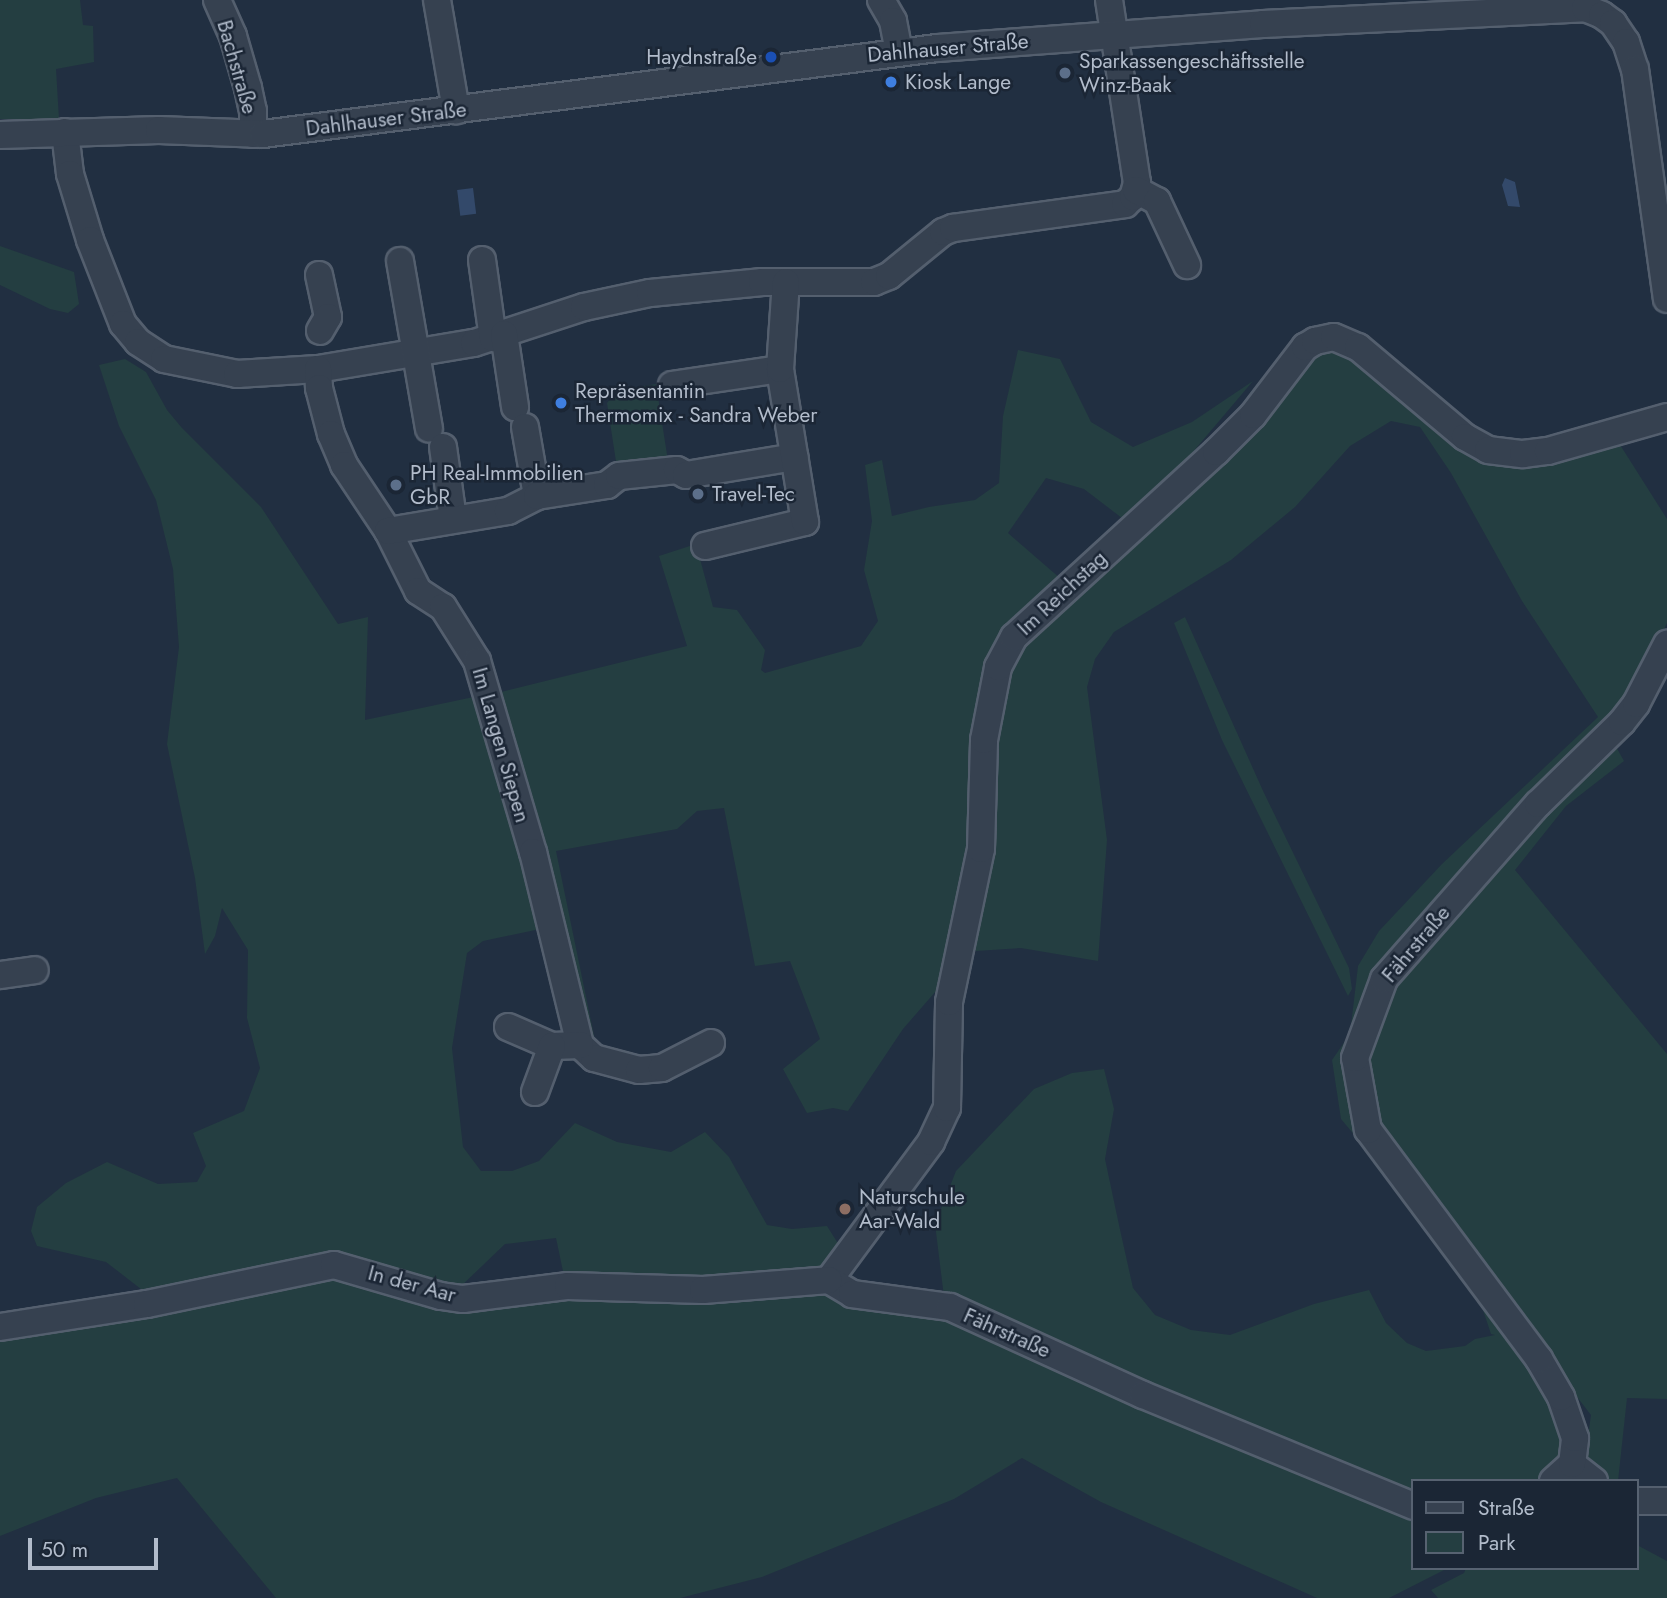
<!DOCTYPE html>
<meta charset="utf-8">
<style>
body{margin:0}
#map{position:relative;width:1667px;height:1598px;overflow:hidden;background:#212f41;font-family:Jost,sans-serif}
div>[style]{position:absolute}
.green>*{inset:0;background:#243e41}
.water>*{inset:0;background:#33496a;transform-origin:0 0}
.roads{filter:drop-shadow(2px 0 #545f6e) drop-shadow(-2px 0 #545f6e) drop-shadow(0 2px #545f6e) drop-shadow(0 -2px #545f6e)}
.minor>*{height:26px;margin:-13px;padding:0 13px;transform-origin:13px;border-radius:13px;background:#364150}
.dots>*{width:19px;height:19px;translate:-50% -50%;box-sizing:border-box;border:4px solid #1b2635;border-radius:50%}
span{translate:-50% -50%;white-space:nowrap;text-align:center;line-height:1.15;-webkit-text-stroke:5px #1b2635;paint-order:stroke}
.street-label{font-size:21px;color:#b2bccb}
.poi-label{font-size:21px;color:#b2bccb}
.right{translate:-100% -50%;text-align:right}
.left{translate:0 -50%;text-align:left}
.legend{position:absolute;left:1411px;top:1479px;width:228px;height:91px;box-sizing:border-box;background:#1b2635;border:2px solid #576271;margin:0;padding:9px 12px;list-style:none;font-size:21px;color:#b2bccb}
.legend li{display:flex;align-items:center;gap:14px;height:35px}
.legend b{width:35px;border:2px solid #576271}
.scale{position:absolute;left:28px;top:1538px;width:130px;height:32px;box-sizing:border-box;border:4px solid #b2bccb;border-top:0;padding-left:9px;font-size:21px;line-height:24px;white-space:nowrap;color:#b2bccb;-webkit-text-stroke:5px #1b2635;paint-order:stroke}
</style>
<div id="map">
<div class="green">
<i style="clip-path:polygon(0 0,80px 0,83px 25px,93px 26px,94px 62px,56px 69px,59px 119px,0 119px)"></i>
<i style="clip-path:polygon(0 246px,74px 272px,79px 304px,68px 313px,50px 309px,0 285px)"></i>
<i style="clip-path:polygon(1334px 329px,1462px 442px,1617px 440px,1667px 519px,1667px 623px,1621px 720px,1381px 980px,1352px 1056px,1366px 1133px,1574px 1417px,1567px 1481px,1413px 1481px,1413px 1568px,1448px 1568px,1389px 1598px,1317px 1598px,1101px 1502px,1022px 1458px,954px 1499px,762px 1577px,680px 1598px,276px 1598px,177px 1478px,96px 1498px,0 1536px,0 1341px,326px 1266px,451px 1304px,810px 1289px,945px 1305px,935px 1224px,956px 1171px,1034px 1089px,1072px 1073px,1104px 1069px,1114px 1109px,1105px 1159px,1119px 1225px,1133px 1288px,1155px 1315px,1191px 1330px,1230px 1335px,1314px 1304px,1369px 1290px,1386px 1323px,1407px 1343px,1426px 1351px,1465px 1346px,1475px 1339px,1495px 1335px,1491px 1334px,1483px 1310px,1408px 1199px,1341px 1119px,1332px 1060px,1350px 1034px,1358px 966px,1379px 931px,1442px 864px,1598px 717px,1522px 601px,1451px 473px,1420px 427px,1391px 421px,1350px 446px,1295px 507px,1231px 560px,1114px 632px,1095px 659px,1087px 687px,1107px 840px,1098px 961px,1021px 948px,976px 951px,969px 944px,1009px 657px)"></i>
<i style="clip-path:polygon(1018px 350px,1060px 359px,1091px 422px,1133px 447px,1192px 422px,1253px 381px,1131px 525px,1084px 489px,1046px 478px,1008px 533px,1061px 579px,996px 648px,972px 847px,943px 983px,903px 1029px,848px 1111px,833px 1108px,807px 1113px,783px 1069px,820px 1039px,790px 961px,755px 966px,724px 808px,697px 811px,677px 829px,556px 851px,598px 1055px,588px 1045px,493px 694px,687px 646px,659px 556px,696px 544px,713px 607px,737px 610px,765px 650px,761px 670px,765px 673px,861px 646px,878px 621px,864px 570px,872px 521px,865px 465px,882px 460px,892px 516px,929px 507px,975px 500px,999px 483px,1003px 416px)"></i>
<i style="clip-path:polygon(125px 359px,146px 372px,167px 410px,182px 428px,261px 507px,338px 624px,368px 617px,365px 720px,483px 695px,545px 928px,483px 941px,467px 953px,452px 1048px,463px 1147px,481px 1171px,512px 1171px,539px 1161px,575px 1123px,617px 1142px,671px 1152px,705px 1132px,729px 1157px,767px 1225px,792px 1229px,827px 1226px,839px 1245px,825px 1274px,700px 1288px,564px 1276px,556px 1238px,505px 1244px,457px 1290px,326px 1259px,150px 1296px,106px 1262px,37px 1246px,31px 1231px,37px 1207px,66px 1183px,107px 1162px,158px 1184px,197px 1182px,206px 1166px,193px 1133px,244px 1111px,260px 1068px,247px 1018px,248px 950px,222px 908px,215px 936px,205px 954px,195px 878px,167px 744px,179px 647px,173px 569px,156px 500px,119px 426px,99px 365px)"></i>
<i style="clip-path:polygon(656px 384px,668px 461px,617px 468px,607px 403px,617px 390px)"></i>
<i style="clip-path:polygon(1185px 617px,1264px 793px,1349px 968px,1352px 989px,1348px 996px,1222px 740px,1174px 623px)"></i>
<i style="clip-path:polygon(1610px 736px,1624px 761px,1566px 806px,1515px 870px,1667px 1054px,1667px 1399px,1627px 1398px,1618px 1481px,1599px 1481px,1583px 1473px,1591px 1415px,1370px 1129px,1357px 1058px,1387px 979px)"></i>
<i style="clip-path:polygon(1637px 1545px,1667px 1561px,1667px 1598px,1438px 1598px,1431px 1590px,1464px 1573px,1466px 1568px,1637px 1568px)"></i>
</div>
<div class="water">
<i style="clip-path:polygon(1505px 178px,1515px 182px,1520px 207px,1508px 206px,1502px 185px)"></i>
<i style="left:473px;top:188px;width:26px;height:16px;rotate:83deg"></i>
</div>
<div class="roads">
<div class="minor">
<i style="left:217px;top:0;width:39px;rotate:66deg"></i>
<i style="left:233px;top:36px;width:54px;rotate:73.9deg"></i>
<i style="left:248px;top:88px;width:24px;rotate:78deg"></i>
<i style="left:253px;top:111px;width:23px;rotate:90deg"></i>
<i style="left:437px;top:0;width:112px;rotate:80.2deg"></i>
<i style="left:881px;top:0;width:24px;rotate:60deg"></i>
<i style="left:893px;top:21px;width:32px;rotate:79deg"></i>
<i style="left:65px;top:132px;width:42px;rotate:83.2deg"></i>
<i style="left:70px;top:174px;width:69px;rotate:73.1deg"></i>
<i style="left:90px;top:240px;width:90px;rotate:68.6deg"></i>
<i style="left:123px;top:324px;width:23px;rotate:50deg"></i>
<i style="left:138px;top:342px;width:31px;rotate:33deg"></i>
<i style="left:164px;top:359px;width:75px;rotate:11.6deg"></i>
<i style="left:237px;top:374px;width:81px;rotate:-3.5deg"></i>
<i style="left:318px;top:369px;width:158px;rotate:-9.5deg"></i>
<i style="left:474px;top:343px;width:116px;rotate:-18.1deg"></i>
<i style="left:584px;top:307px;width:67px;rotate:-12deg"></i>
<i style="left:650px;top:293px;width:113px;rotate:-5.6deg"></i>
<i style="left:762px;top:282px;width:112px"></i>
<i style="left:874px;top:282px;width:16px;rotate:-22deg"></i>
<i style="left:889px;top:276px;width:70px;rotate:-39.2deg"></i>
<i style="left:943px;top:232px;width:11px;rotate:-22deg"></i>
<i style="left:953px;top:228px;width:174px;rotate:-7.9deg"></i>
<i style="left:1125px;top:204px;width:11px;rotate:-41deg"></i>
<i style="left:1133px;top:197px;width:15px;rotate:-74deg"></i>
<i style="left:1137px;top:183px;width:185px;rotate:-98.7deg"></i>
<i style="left:0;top:135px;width:159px;rotate:-1.8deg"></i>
<i style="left:159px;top:130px;width:104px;rotate:2.2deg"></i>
<i style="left:263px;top:134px;width:679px;rotate:-7.27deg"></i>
<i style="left:937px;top:48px;width:327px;rotate:-4.2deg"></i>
<i style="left:1263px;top:24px;width:322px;rotate:-2.8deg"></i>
<i style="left:1585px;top:8px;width:18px;rotate:22deg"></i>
<i style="left:1602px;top:15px;width:14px;rotate:36deg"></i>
<i style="left:1613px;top:23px;width:23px;rotate:56deg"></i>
<i style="left:1626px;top:42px;width:28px;rotate:72deg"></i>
<i style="left:1635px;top:69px;width:232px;rotate:82.1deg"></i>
<i style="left:1136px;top:190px;width:24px;rotate:28deg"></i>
<i style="left:1157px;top:201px;width:71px;rotate:64.9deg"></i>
<i style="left:482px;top:260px;width:79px;rotate:82deg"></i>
<i style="left:400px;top:261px;width:170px;rotate:80.2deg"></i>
<i style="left:319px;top:275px;width:43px;rotate:77.9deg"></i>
<i style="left:328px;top:317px;width:16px;rotate:120deg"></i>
<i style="left:504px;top:334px;width:74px;rotate:81.4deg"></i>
<i style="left:318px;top:369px;width:19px;rotate:87deg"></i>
<i style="left:319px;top:388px;width:48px;rotate:75.4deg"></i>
<i style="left:331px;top:434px;width:34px;rotate:67deg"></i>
<i style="left:344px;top:465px;width:79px;rotate:56.3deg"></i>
<i style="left:388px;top:531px;width:67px;rotate:63.4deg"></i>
<i style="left:418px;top:591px;width:30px;rotate:33deg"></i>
<i style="left:443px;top:607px;width:64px;rotate:57.8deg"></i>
<i style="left:477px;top:661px;width:199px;rotate:73.7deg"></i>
<i style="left:533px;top:852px;width:199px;rotate:76.3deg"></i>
<i style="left:580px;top:1045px;width:19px;rotate:43deg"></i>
<i style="left:594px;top:1058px;width:47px;rotate:14.9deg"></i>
<i style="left:639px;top:1070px;width:23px;rotate:-5deg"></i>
<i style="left:662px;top:1068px;width:55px;rotate:-27deg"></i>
<i style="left:672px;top:385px;width:109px;rotate:-8.4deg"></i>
<i style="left:525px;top:427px;width:70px;rotate:80.1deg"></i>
<i style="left:443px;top:447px;width:73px;rotate:82.1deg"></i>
<i style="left:388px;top:531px;width:122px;rotate:-9.5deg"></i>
<i style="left:508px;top:511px;width:33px;rotate:-27deg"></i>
<i style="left:537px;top:496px;width:71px;rotate:-8.9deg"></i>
<i style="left:607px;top:485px;width:15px;rotate:-37deg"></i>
<i style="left:619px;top:476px;width:58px;rotate:-5.9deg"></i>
<i style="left:677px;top:470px;width:10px;rotate:29deg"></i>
<i style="left:686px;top:475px;width:110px;rotate:-9.4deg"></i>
<i style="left:705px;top:546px;width:103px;rotate:-13.5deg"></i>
<i style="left:805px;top:522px;width:155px;rotate:-99.3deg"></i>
<i style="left:780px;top:369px;width:87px;rotate:-86.1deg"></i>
<i style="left:0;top:975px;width:35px;rotate:-8deg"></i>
<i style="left:508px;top:1027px;width:48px;rotate:23.4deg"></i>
<i style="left:552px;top:1046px;width:28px;rotate:-2deg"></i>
<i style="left:535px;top:1092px;width:49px;rotate:-69.7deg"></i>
<i style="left:829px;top:1280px;width:172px;rotate:-53.5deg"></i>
<i style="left:931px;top:1142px;width:38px;rotate:-65deg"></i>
<i style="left:947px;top:1108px;width:106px;rotate:-88.9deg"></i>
<i style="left:949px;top:1002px;width:156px;rotate:-78.2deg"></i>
<i style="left:981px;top:849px;width:109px;rotate:-88.4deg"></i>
<i style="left:984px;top:740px;width:74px;rotate:-79.1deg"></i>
<i style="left:998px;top:667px;width:34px;rotate:-62deg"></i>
<i style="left:1014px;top:637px;width:274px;rotate:-42.5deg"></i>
<i style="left:1216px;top:452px;width:52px;rotate:-45deg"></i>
<i style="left:1253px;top:415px;width:86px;rotate:-52.6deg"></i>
<i style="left:1305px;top:347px;width:12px;rotate:-31deg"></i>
<i style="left:1315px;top:341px;width:19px;rotate:-12deg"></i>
<i style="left:1334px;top:337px;width:26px;rotate:23deg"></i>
<i style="left:1358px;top:347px;width:140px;rotate:40.1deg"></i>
<i style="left:1465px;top:437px;width:26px;rotate:29deg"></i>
<i style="left:1488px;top:450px;width:35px;rotate:7deg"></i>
<i style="left:1523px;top:454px;width:25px;rotate:-7deg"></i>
<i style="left:1548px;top:451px;width:124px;rotate:-15.9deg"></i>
<i style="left:829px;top:1280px;width:27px;rotate:31deg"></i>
<i style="left:852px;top:1294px;width:99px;rotate:7.6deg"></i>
<i style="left:950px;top:1307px;width:212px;rotate:24.5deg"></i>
<i style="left:1143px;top:1395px;width:292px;rotate:22.3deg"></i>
<i style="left:0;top:1327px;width:149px;rotate:-8.9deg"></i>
<i style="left:147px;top:1304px;width:191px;rotate:-11.8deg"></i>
<i style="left:334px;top:1265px;width:111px;rotate:16.2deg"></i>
<i style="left:441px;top:1296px;width:22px;rotate:8deg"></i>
<i style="left:463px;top:1299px;width:106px;rotate:-7.1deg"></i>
<i style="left:568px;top:1286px;width:135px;rotate:1.7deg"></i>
<i style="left:703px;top:1290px;width:126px;rotate:-4.5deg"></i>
<i style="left:1572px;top:1464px;width:28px;rotate:38deg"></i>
<i style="left:1553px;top:1481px;width:25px;rotate:-42deg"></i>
<i style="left:1572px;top:1464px;width:26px;rotate:-83deg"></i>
<i style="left:1575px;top:1438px;width:43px;rotate:-108.9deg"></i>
<i style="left:1561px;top:1397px;width:44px;rotate:-120.1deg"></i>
<i style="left:1539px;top:1359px;width:286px;rotate:-126.7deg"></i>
<i style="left:1368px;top:1130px;width:73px;rotate:-100.2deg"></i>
<i style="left:1355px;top:1058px;width:84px;rotate:-69.8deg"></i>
<i style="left:1384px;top:979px;width:233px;rotate:-48.7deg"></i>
<i style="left:1538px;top:804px;width:117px;rotate:-44.3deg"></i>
<i style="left:1622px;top:722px;width:23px;rotate:-52deg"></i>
<i style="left:1636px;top:704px;width:68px;rotate:-62.7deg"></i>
<i style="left:1637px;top:1501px;width:30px"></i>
</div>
</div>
<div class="dots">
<i style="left:771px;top:57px;background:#1a4fb4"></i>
<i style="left:1065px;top:73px;background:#5c6f8a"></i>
<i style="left:891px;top:82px;background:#3f7fe0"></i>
<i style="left:561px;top:403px;background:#3f7fe0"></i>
<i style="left:396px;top:485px;background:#5c6f8a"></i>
<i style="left:698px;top:494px;background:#5c6f8a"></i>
<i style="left:845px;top:1209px;background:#8d6e63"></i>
</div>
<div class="street-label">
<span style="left:948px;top:48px;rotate:-5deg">Dahlhauser Straße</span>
<span style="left:237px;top:67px;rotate:74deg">Bachstraße</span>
<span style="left:386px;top:119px;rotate:-7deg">Dahlhauser Straße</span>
<span style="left:1062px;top:593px;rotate:-43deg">Im Reichstag</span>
<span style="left:501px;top:745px;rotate:74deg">Im Langen Siepen</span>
<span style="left:1416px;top:944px;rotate:-50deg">Fährstraße</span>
<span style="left:412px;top:1284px;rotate:15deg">In der Aar</span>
<span style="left:1007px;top:1333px;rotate:24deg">Fährstraße</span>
</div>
<div class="poi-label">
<span class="right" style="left:757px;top:57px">Haydnstraße</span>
<span class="left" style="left:1079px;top:73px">Sparkassengeschäftsstelle<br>Winz-Baak</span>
<span class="left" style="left:905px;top:82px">Kiosk Lange</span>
<span class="left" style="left:575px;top:403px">Repräsentantin<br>Thermomix - Sandra Weber</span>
<span class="left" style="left:410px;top:485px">PH Real-Immobilien<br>GbR</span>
<span class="left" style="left:712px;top:494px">Travel-Tec</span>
<span class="left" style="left:859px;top:1209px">Naturschule<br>Aar-Wald</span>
</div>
<ul class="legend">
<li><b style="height:9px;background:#364150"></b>Straße</li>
<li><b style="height:19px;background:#243e41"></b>Park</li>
</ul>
<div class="scale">50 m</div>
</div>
